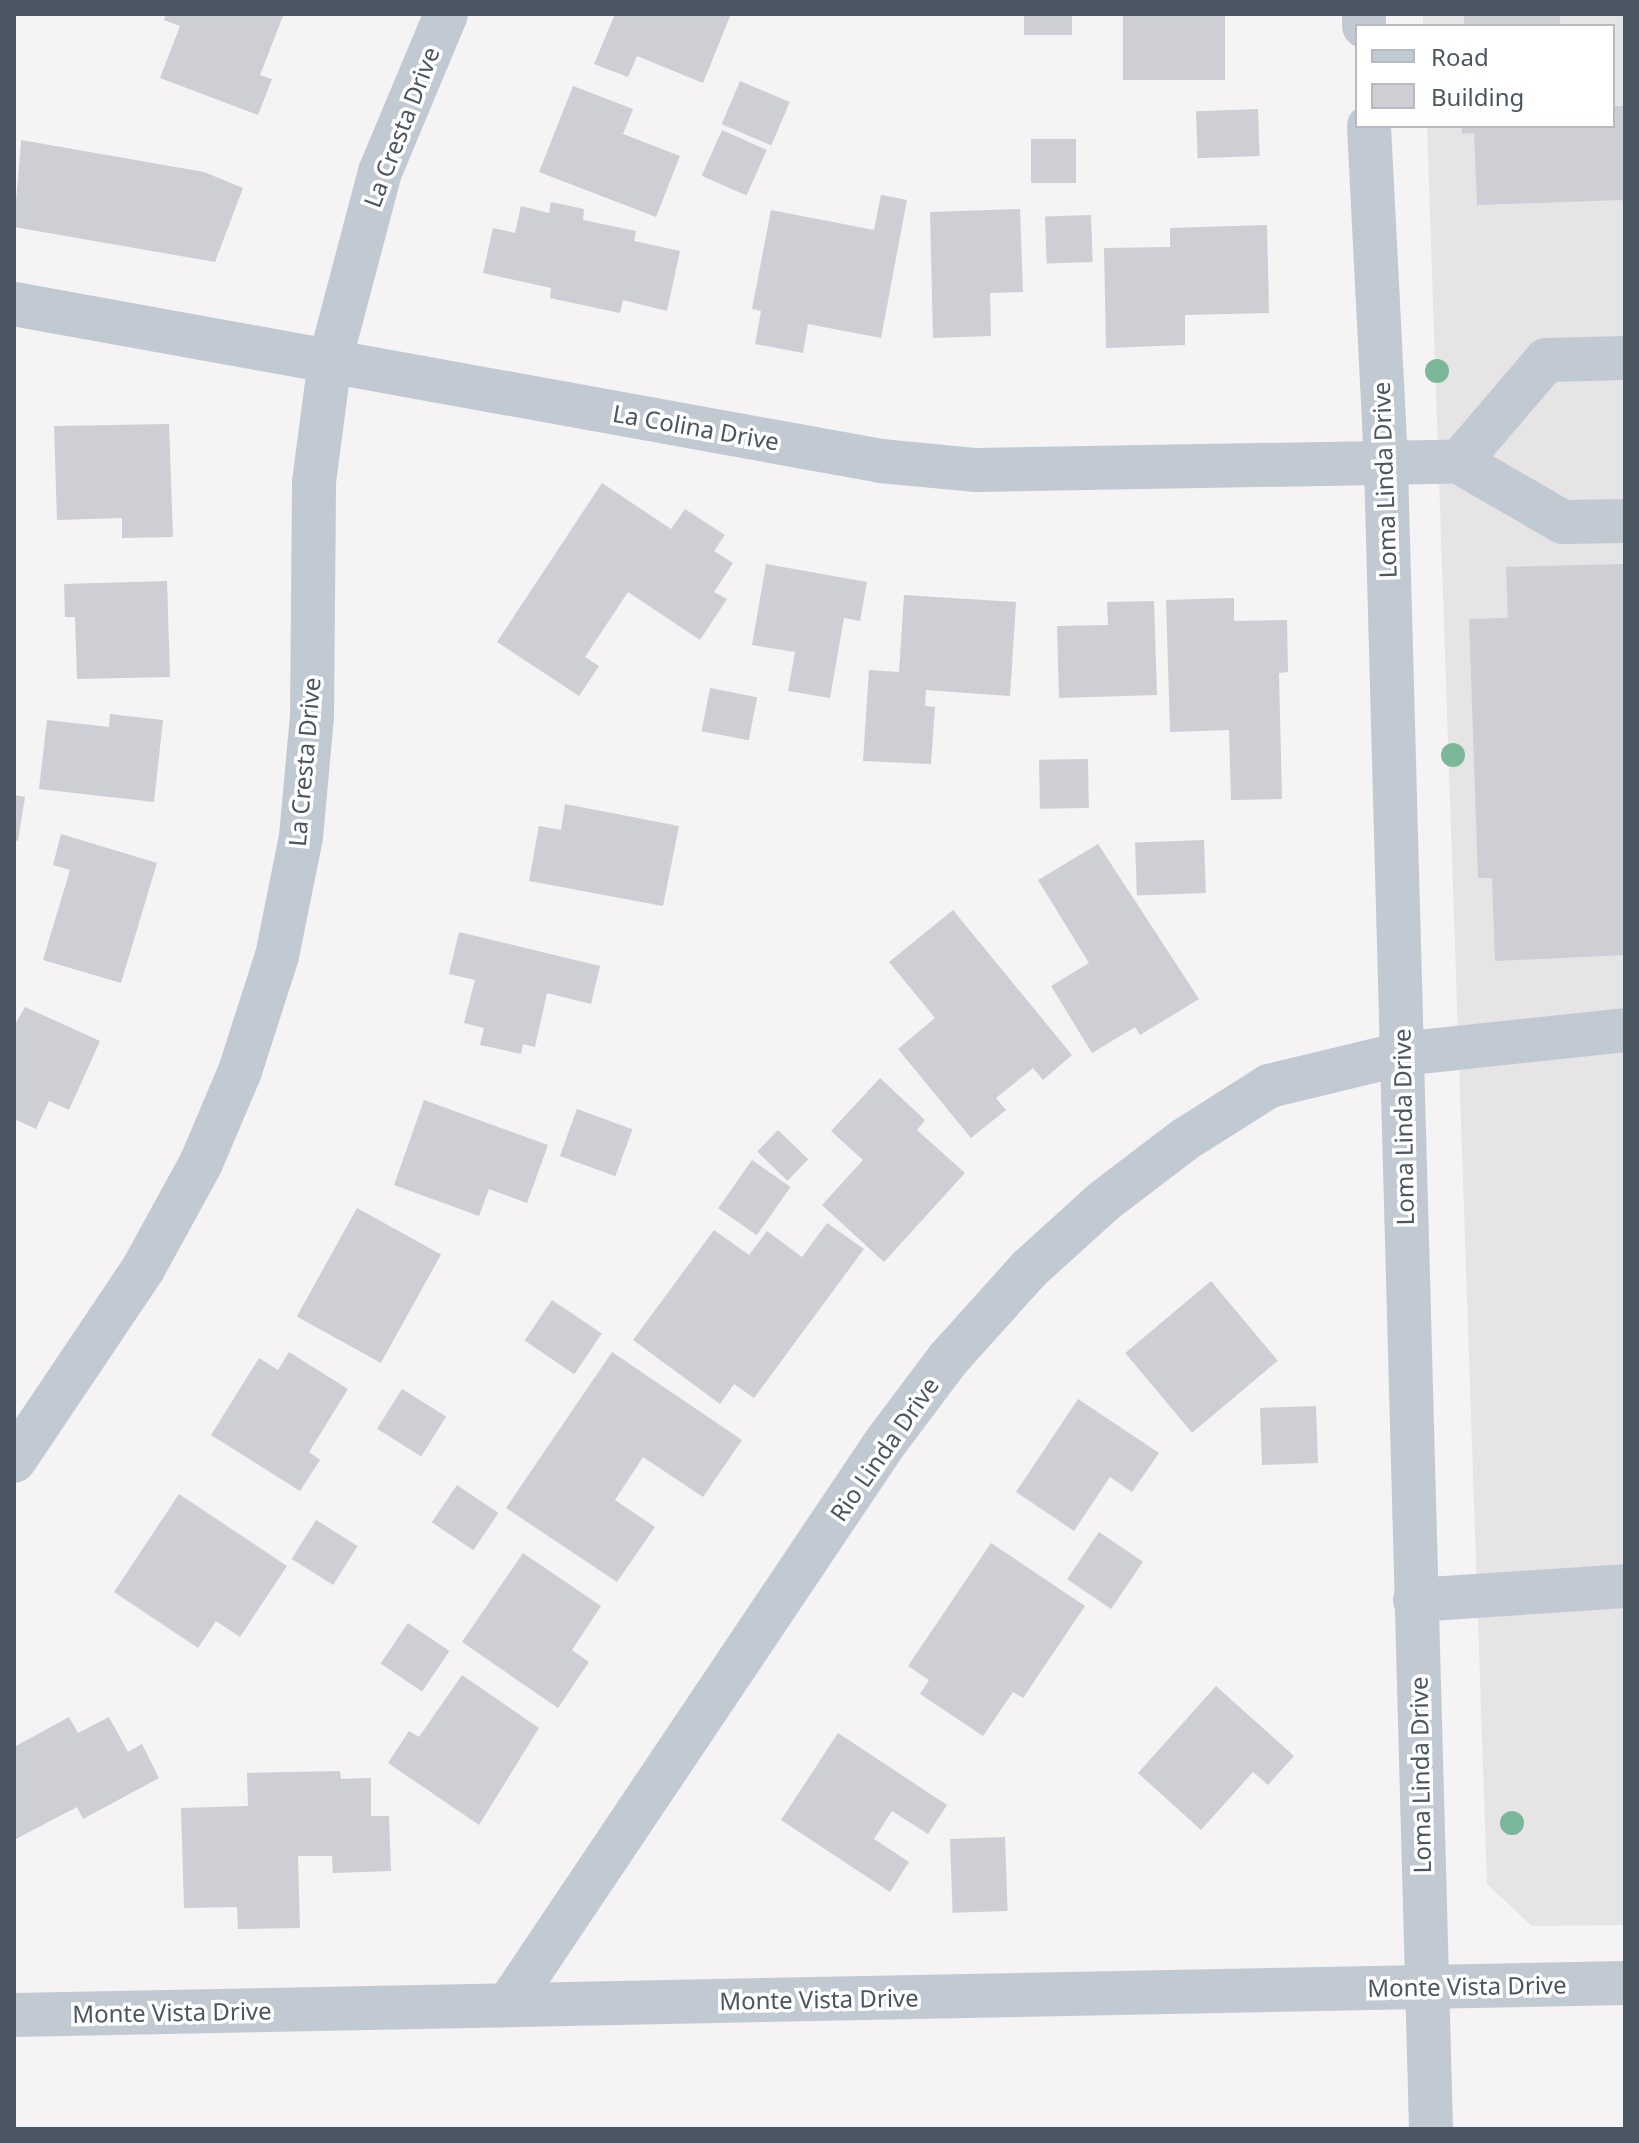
<!DOCTYPE html>
<style>
body{margin:0}
#map{position:relative;width:1639px;height:2143px;overflow:hidden;background:#f5f3f3;font-family:"Noto Sans",sans-serif}
div>[style]{position:absolute}
.education>*{inset:0;background:#e6e4e5}
.building>*{inset:0;background:#cdcfd5;transform-origin:0 0}
.minor>*{height:44px;margin:-22px;padding:0 22px;transform-origin:22px;border-radius:22px;background:#c1cad2}
.trees>*{width:24px;height:24px;margin:-12px;border-radius:50%;background:#7bb799}
span{translate:-50% -50%;white-space:nowrap;text-align:center;line-height:1.15;-webkit-text-stroke:7px #fff;paint-order:stroke}
.street-label{font-size:24px;color:#4a5661}
.frame{position:absolute;inset:0;border:16px solid #4a5661;pointer-events:none}
.legend{position:absolute;left:1355px;top:24px;width:260px;height:104px;box-sizing:border-box;background:#fff;border:2px solid #b7bbc0;margin:0;padding:10px 14px;list-style:none;font-size:24px;color:#4a5661}
.legend li{display:flex;align-items:center;gap:16px;height:40px}
.legend b{width:40px;border:2px solid #b7bbc0}
</style>
<div id="map">
<div class="education">
<i style="clip-path:polygon(1423px 14px,1625px 14px,1625px 1925px,1532px 1926px,1487px 1884px,1427px 126px,1613px 126px,1613px 26px,1423px 26px)"></i>
</div>
<div class="building">
<i style="clip-path:polygon(166px 14px,283px 16px,260px 75px,272px 79px,258px 115px,160px 78px,180px 26px,164px 20px)"></i>
<i style="clip-path:polygon(615px 14px,731px 14px,703px 83px,637px 56px,628px 77px,594px 64px)"></i>
<i style="left:1024px;top:14px;width:48px;height:21px"></i>
<i style="left:1123px;top:14px;width:102px;height:66px"></i>
<i style="left:1464px;top:14px;width:96px;height:12px"></i>
<i style="left:740px;top:81px;width:54px;height:47px;rotate:23deg"></i>
<i style="clip-path:polygon(573px 86px,633px 109px,623px 134px,680px 156px,656px 217px,539px 172px)"></i>
<i style="clip-path:polygon(1613px 106px,1625px 106px,1625px 207px,1622px 200px,1477px 205px,1474px 133px,1462px 134px,1462px 126px,1613px 126px)"></i>
<i style="left:1258px;top:109px;width:47px;height:62px;rotate:88deg"></i>
<i style="left:722px;top:130px;width:49px;height:50px;rotate:24deg"></i>
<i style="left:1076px;top:139px;width:44px;height:45px;rotate:90deg"></i>
<i style="clip-path:polygon(21px 140px,204px 172px,243px 188px,215px 262px,14px 227px)"></i>
<i style="clip-path:polygon(881px 195px,907px 200px,881px 338px,808px 324px,803px 353px,755px 344px,761px 311px,752px 309px,771px 210px,874px 230px)"></i>
<i style="clip-path:polygon(551px 202px,584px 209px,583px 220px,636px 231px,634px 241px,680px 251px,667px 311px,623px 300px,620px 313px,550px 298px,551px 288px,483px 273px,493px 228px,515px 233px,521px 206px,549px 213px)"></i>
<i style="clip-path:polygon(1020px 209px,1023px 292px,990px 293px,991px 336px,933px 338px,930px 212px)"></i>
<i style="left:1091px;top:215px;width:47px;height:46px;rotate:88deg"></i>
<i style="clip-path:polygon(1267px 225px,1269px 313px,1185px 315px,1185px 345px,1106px 348px,1104px 248px,1170px 247px,1170px 228px)"></i>
<i style="clip-path:polygon(169px 424px,173px 537px,122px 538px,122px 518px,57px 520px,54px 426px)"></i>
<i style="clip-path:polygon(602px 483px,671px 529px,685px 509px,725px 535px,714px 551px,733px 563px,714px 592px,727px 599px,700px 640px,628px 592px,585px 657px,599px 666px,579px 696px,497px 642px)"></i>
<i style="clip-path:polygon(766px 564px,867px 582px,860px 621px,844px 618px,830px 698px,788px 691px,795px 652px,752px 645px)"></i>
<i style="clip-path:polygon(1625px 564px,1625px 955px,1495px 961px,1492px 878px,1478px 878px,1469px 619px,1508px 618px,1506px 567px)"></i>
<i style="clip-path:polygon(167px 581px,170px 677px,77px 679px,75px 617px,65px 617px,64px 584px)"></i>
<i style="clip-path:polygon(904px 595px,1016px 602px,1010px 696px,926px 690px,925px 706px,935px 707px,931px 764px,863px 761px,869px 670px,899px 672px)"></i>
<i style="clip-path:polygon(1234px 598px,1234px 621px,1287px 620px,1288px 672px,1279px 673px,1282px 799px,1231px 800px,1229px 730px,1170px 732px,1166px 600px)"></i>
<i style="clip-path:polygon(1154px 601px,1157px 695px,1059px 698px,1057px 626px,1108px 625px,1107px 602px)"></i>
<i style="left:710px;top:688px;width:48px;height:44px;rotate:11deg"></i>
<i style="clip-path:polygon(110px 714px,163px 720px,154px 802px,39px 789px,47px 720px,109px 727px)"></i>
<i style="left:1088px;top:759px;width:49px;height:49px;rotate:89deg"></i>
<i style="clip-path:polygon(14px 795px,25px 797px,18px 841px,14px 840px)"></i>
<i style="clip-path:polygon(565px 804px,679px 826px,663px 906px,529px 881px,539px 826px,561px 830px)"></i>
<i style="clip-path:polygon(61px 834px,157px 863px,121px 983px,43px 960px,70px 870px,53px 865px)"></i>
<i style="left:1204px;top:840px;width:53px;height:69px;rotate:88deg"></i>
<i style="clip-path:polygon(1098px 844px,1199px 999px,1140px 1035px,1135px 1027px,1092px 1053px,1051px 986px,1089px 963px,1038px 880px)"></i>
<i style="clip-path:polygon(953px 910px,1072px 1055px,1043px 1080px,1033px 1068px,996px 1098px,1006px 1110px,971px 1138px,898px 1049px,935px 1018px,889px 962px)"></i>
<i style="clip-path:polygon(459px 932px,600px 966px,591px 1004px,547px 993px,535px 1047px,523px 1044px,521px 1054px,480px 1045px,484px 1028px,464px 1023px,475px 980px,449px 974px)"></i>
<i style="clip-path:polygon(25px 1007px,100px 1041px,69px 1110px,49px 1101px,36px 1129px,14px 1119px,14px 1026px)"></i>
<i style="clip-path:polygon(880px 1078px,925px 1120px,917px 1130px,965px 1173px,884px 1262px,822px 1205px,863px 1160px,831px 1131px)"></i>
<i style="clip-path:polygon(424px 1100px,548px 1145px,527px 1203px,489px 1189px,479px 1216px,394px 1185px)"></i>
<i style="left:577px;top:1109px;width:59px;height:50px;rotate:20deg"></i>
<i style="left:778px;top:1130px;width:42px;height:30px;rotate:44deg"></i>
<i style="left:752px;top:1160px;width:47px;height:59px;rotate:35deg"></i>
<i style="left:357px;top:1208px;width:96px;height:124px;rotate:29deg"></i>
<i style="clip-path:polygon(827px 1223px,864px 1249px,754px 1398px,734px 1384px,720px 1404px,633px 1340px,714px 1230px,749px 1255px,767px 1231px,802px 1257px)"></i>
<i style="left:1211px;top:1281px;width:104px;height:112px;rotate:50deg"></i>
<i style="left:552px;top:1300px;width:60px;height:49px;rotate:34deg"></i>
<i style="clip-path:polygon(289px 1352px,348px 1389px,309px 1452px,320px 1460px,300px 1491px,211px 1435px,259px 1358px,278px 1370px)"></i>
<i style="clip-path:polygon(612px 1352px,742px 1440px,703px 1497px,643px 1457px,615px 1500px,655px 1527px,617px 1582px,506px 1508px)"></i>
<i style="left:402px;top:1389px;width:52px;height:47px;rotate:32deg"></i>
<i style="clip-path:polygon(1078px 1399px,1159px 1453px,1132px 1492px,1110px 1477px,1074px 1531px,1016px 1492px)"></i>
<i style="left:1316px;top:1406px;width:57px;height:56px;rotate:88deg"></i>
<i style="left:457px;top:1485px;width:50px;height:45px;rotate:34deg"></i>
<i style="clip-path:polygon(179px 1494px,287px 1566px,240px 1637px,216px 1621px,198px 1648px,114px 1592px)"></i>
<i style="left:316px;top:1520px;width:49px;height:46px;rotate:32deg"></i>
<i style="left:1099px;top:1532px;width:53px;height:57px;rotate:34deg"></i>
<i style="clip-path:polygon(991px 1543px,1085px 1606px,1023px 1698px,1013px 1692px,983px 1736px,920px 1694px,929px 1680px,908px 1666px)"></i>
<i style="clip-path:polygon(523px 1553px,601px 1606px,572px 1650px,589px 1662px,558px 1708px,462px 1642px)"></i>
<i style="left:408px;top:1623px;width:50px;height:49px;rotate:34deg"></i>
<i style="clip-path:polygon(462px 1675px,539px 1728px,479px 1825px,388px 1763px,409px 1731px,419px 1737px)"></i>
<i style="clip-path:polygon(1216px 1686px,1294px 1756px,1268px 1785px,1253px 1772px,1201px 1830px,1138px 1773px)"></i>
<i style="clip-path:polygon(69px 1717px,78px 1733px,109px 1717px,128px 1752px,142px 1744px,159px 1778px,83px 1819px,77px 1807px,14px 1840px,14px 1747px)"></i>
<i style="clip-path:polygon(838px 1733px,947px 1805px,928px 1834px,892px 1811px,874px 1839px,909px 1862px,890px 1892px,781px 1820px)"></i>
<i style="clip-path:polygon(340px 1771px,341px 1779px,371px 1778px,371px 1816px,389px 1816px,391px 1871px,333px 1873px,332px 1856px,298px 1856px,300px 1928px,238px 1929px,237px 1907px,184px 1908px,181px 1808px,248px 1806px,247px 1773px)"></i>
<i style="left:1005px;top:1837px;width:74px;height:55px;rotate:88deg"></i>
</div>
<div class="minor">
<i style="left:1364px;top:14px;width:12px;rotate:90deg"></i>
<i style="left:1369px;top:126px;width:339px;rotate:87.1deg"></i>
<i style="left:1386px;top:465px;width:1665px;rotate:88.45deg"></i>
<i style="left:14px;top:304px;width:881px;rotate:10.26deg"></i>
<i style="left:881px;top:461px;width:96px;rotate:5.4deg"></i>
<i style="left:977px;top:470px;width:482px;rotate:-1deg"></i>
<i style="left:1459px;top:462px;width:120px;rotate:30deg"></i>
<i style="left:1563px;top:522px;width:62px;rotate:-0.9deg"></i>
<i style="left:1459px;top:462px;width:134px;rotate:-49.5deg"></i>
<i style="left:1546px;top:360px;width:79px;rotate:-1.5deg"></i>
<i style="left:14px;top:1461px;width:231px;rotate:-56.1deg"></i>
<i style="left:143px;top:1269px;width:121px;rotate:-61.3deg"></i>
<i style="left:201px;top:1163px;width:100px;rotate:-67deg"></i>
<i style="left:240px;top:1071px;width:121px;rotate:-72.2deg"></i>
<i style="left:277px;top:956px;width:121px;rotate:-78.6deg"></i>
<i style="left:301px;top:837px;width:121px;rotate:-84.8deg"></i>
<i style="left:312px;top:717px;width:235px;rotate:-89.5deg"></i>
<i style="left:314px;top:482px;width:122px;rotate:-82.5deg"></i>
<i style="left:330px;top:361px;width:196px;rotate:-75.2deg"></i>
<i style="left:380px;top:172px;width:171px;rotate:-67.3deg"></i>
<i style="left:1415px;top:1600px;width:210px;rotate:-3.8deg"></i>
<i style="left:508px;top:2005px;width:677px;rotate:-56.15deg"></i>
<i style="left:885px;top:1443px;width:105px;rotate:-53.1deg"></i>
<i style="left:948px;top:1359px;width:121px;rotate:-48deg"></i>
<i style="left:1029px;top:1269px;width:101px;rotate:-42.2deg"></i>
<i style="left:1104px;top:1201px;width:101px;rotate:-37.3deg"></i>
<i style="left:1184px;top:1140px;width:101px;rotate:-32.4deg"></i>
<i style="left:1269px;top:1086px;width:136px;rotate:-13.6deg"></i>
<i style="left:1401px;top:1054px;width:225px;rotate:-6.1deg"></i>
<i style="left:14px;top:2015px;width:1611px;rotate:-1.14deg"></i>
</div>
<div class="trees">
<i style="left:1437px;top:371px"></i>
<i style="left:1453px;top:755px"></i>
<i style="left:1512px;top:1823px"></i>
</div>
<div class="street-label">
<span style="left:401px;top:127px;rotate:-69deg">La Cresta Drive</span>
<span style="left:696px;top:427px;rotate:10deg">La Colina Drive</span>
<span style="left:1384px;top:480px;rotate:-92deg">Loma Linda Drive</span>
<span style="left:304px;top:762px;rotate:-85deg">La Cresta Drive</span>
<span style="left:1403px;top:1127px;rotate:-91deg">Loma Linda Drive</span>
<span style="left:884px;top:1449px;rotate:-55deg">Rio Linda Drive</span>
<span style="left:1420px;top:1775px;rotate:-91deg">Loma Linda Drive</span>
<span style="left:1467px;top:1986px;rotate:-1deg">Monte Vista Drive</span>
<span style="left:819px;top:1999px;rotate:-1deg">Monte Vista Drive</span>
<span style="left:172px;top:2012px;rotate:-1deg">Monte Vista Drive</span>
</div>
<div class="frame"></div>
<ul class="legend">
<li><b style="height:10px;background:#c1cad2"></b>Road</li>
<li><b style="height:22px;background:#cdcfd5"></b>Building</li>
</ul>
</div>
